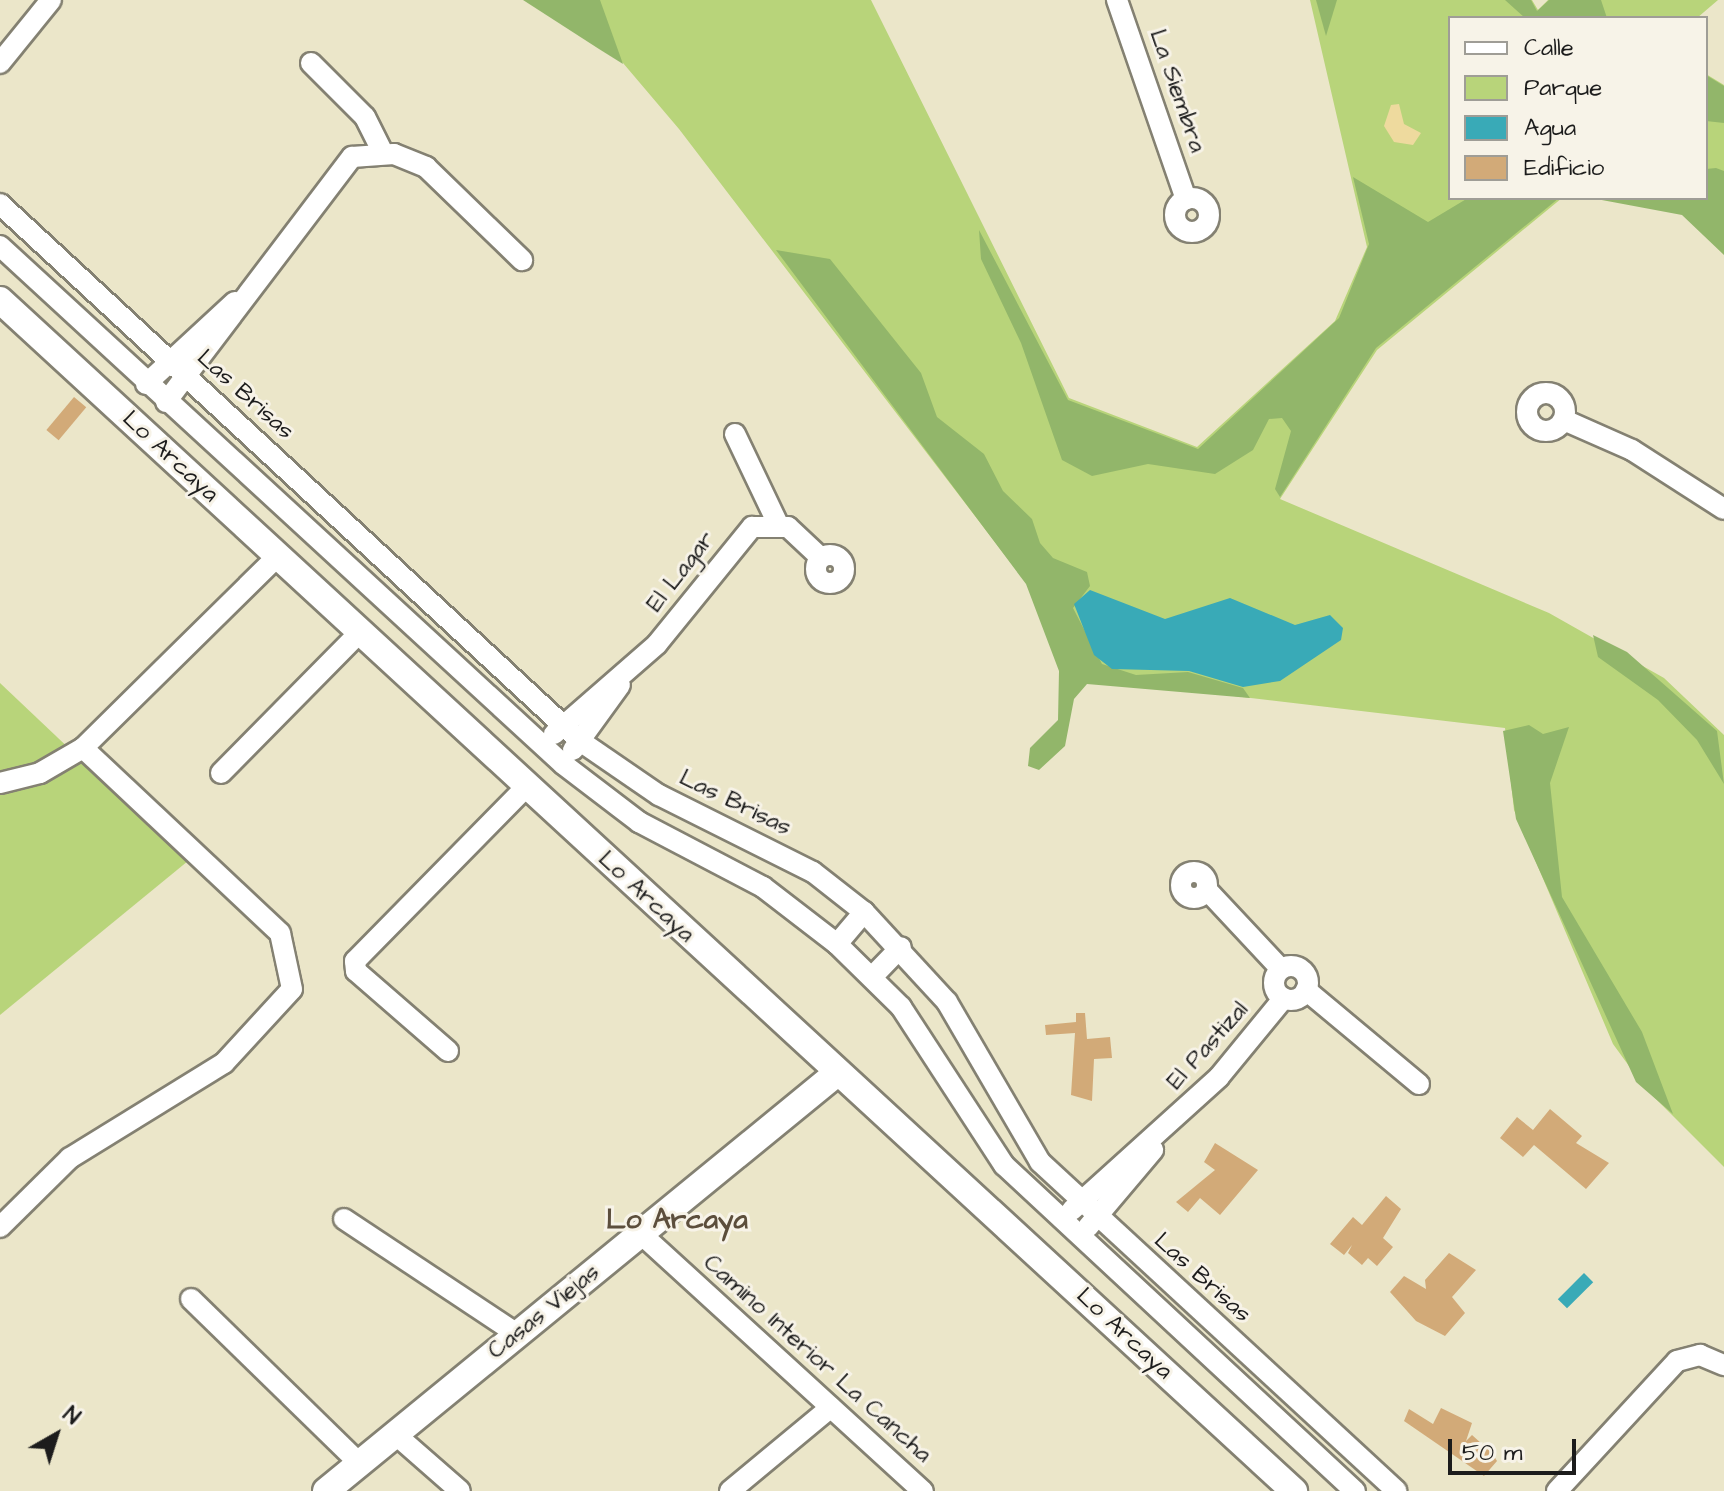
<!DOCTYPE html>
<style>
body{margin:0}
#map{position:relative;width:1724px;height:1491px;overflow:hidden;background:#ebe6c9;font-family:"Architects Daughter",sans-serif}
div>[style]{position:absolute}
.green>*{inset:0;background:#b8d47a}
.forest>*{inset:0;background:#92b66a}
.sand>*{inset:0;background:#eeda9e}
.water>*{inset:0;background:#39aab7;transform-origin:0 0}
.building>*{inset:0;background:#d2aa78;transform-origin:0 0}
.roads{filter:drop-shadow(2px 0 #848172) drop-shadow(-2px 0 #848172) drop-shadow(0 2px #848172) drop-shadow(0 -2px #848172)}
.minor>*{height:20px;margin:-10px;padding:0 10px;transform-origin:10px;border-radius:10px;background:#fff}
.minor>.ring{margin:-10px;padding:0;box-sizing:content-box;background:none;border:20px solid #fff;border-radius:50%}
.tertiary>*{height:26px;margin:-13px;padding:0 13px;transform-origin:13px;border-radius:13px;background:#fff}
span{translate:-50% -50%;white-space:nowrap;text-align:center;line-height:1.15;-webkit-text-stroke:6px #f7f3e8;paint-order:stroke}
.street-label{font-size:24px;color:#1c1c1c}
.quarter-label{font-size:28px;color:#5c4e3c;font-weight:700}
.legend{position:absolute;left:1448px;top:16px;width:260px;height:184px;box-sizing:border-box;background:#f7f3e8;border:2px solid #9f9d96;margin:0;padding:10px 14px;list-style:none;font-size:24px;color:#1c1c1c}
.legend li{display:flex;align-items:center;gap:16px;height:40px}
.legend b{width:40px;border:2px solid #9f9d96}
.north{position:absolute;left:16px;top:1395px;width:80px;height:80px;-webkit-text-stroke:6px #f7f3e8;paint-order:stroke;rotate:39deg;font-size:22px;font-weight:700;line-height:32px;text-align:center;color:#1c1c1c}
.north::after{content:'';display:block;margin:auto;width:28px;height:36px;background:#1c1c1c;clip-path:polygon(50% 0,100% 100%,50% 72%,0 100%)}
.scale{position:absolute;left:1448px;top:1439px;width:128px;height:36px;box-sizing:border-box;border:4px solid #1c1c1c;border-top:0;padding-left:10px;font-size:24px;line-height:28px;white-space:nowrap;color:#1c1c1c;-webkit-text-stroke:6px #f7f3e8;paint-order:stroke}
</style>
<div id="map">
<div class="green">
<i style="clip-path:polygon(525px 0,871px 0,1069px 398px,1197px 447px,1335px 321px,1367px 247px,1310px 0,1532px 0,1538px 10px,1548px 0,1718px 0,1697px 18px,1450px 18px,1450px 198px,1562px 198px,1377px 350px,1280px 499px,1549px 613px,1664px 678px,1724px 735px,1724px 1167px,1645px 1088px,1613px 1044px,1514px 810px,1505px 728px,1082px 678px,1027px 584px,679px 129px,623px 63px)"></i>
<i style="clip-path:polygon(1706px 74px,1724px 85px,1724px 254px,1685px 214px,1598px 198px,1706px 198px)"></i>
<i style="clip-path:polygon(0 683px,188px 861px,0 1015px)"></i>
</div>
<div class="forest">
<i style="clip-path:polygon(523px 0,600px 0,623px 64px,599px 49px)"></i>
<i style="clip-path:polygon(1316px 0,1337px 0,1326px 36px)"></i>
<i style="clip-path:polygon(1505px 0,1531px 0,1537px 11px,1549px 0,1601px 0,1607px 18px,1525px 18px)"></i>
<i style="clip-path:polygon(1706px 75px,1724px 86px,1724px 123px,1706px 121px)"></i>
<i style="clip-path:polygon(1716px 168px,1724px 171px,1724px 255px,1682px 215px,1591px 198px,1706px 198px,1706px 169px)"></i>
<i style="clip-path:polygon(1353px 177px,1428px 222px,1468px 198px,1559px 198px,1376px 348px,1280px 497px,1275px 489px,1291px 431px,1282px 418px,1269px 419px,1253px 450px,1215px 474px,1148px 464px,1092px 476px,1062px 460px,1021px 343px,981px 259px,979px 230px,1068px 400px,1198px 449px,1339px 318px,1369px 244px)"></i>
<i style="clip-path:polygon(776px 250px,830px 259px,921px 373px,937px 417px,984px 454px,1003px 491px,1032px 519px,1040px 543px,1053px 558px,1087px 572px,1090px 586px,1073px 608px,1102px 664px,1136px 675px,1188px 672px,1243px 688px,1250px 698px,1087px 684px,1074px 699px,1065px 746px,1039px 770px,1028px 766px,1030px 748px,1058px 720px,1059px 671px,1026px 584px)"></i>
<i style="clip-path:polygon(1593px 635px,1627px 652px,1717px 731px,1724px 784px,1697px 740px,1658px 700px,1598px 657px)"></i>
<i style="clip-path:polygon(1529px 725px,1543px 734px,1569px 727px,1550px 783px,1562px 897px,1642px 1032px,1673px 1114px,1636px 1082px,1516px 819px,1503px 731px)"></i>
</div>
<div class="sand">
<i style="clip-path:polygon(1399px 104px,1404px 124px,1421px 133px,1413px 145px,1394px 142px,1384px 126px,1391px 105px)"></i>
</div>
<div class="water">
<i style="clip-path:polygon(1090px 590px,1165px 619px,1230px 598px,1295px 625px,1330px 615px,1343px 628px,1341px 640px,1280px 681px,1243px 687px,1189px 671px,1112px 669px,1094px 655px,1074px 604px)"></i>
<i style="left:1584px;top:1273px;width:13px;height:37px;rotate:45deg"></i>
</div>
<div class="building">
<i style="left:74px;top:397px;width:16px;height:43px;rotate:40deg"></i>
<i style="clip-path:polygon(1076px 1013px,1085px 1013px,1087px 1039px,1110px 1037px,1112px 1058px,1094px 1059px,1092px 1101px,1071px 1095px,1075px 1033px,1046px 1035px,1045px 1025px,1076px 1022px)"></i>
<i style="clip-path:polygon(1550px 1109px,1582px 1136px,1576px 1143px,1609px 1163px,1586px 1189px,1534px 1145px,1523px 1157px,1500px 1138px,1517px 1117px,1533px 1130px)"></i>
<i style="clip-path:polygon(1215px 1143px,1258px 1170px,1220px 1215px,1200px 1198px,1188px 1212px,1176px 1202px,1215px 1170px,1204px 1162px)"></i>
<i style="clip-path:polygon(1386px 1196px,1401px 1209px,1383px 1238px,1393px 1247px,1377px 1266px,1368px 1258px,1362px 1265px,1348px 1253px,1352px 1245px,1344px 1255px,1330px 1244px,1353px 1217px,1362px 1225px)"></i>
<i style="clip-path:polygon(1449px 1253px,1476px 1270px,1452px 1297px,1465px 1313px,1445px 1336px,1416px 1321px,1390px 1292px,1404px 1276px,1426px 1289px,1425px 1280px)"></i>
<i style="clip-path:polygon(1441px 1408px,1472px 1423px,1466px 1441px,1472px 1435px,1492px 1453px,1497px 1461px,1484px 1476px,1404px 1421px,1409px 1409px,1433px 1424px)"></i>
</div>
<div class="roads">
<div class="minor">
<i style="left:1117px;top:0;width:211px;rotate:70.9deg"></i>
<i style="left:0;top:63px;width:81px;rotate:-51deg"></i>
<i style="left:311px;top:63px;width:76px;rotate:45deg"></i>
<i style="left:365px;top:117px;width:40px;rotate:63.4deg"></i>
<i class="ring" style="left:1175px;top:198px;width:14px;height:14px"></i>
<i style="left:0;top:204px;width:790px;rotate:42.8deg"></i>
<i style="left:580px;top:741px;width:96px;rotate:34.4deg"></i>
<i style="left:659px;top:795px;width:172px;rotate:26.6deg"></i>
<i style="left:813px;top:872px;width:65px;rotate:38.1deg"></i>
<i style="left:864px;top:912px;width:122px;rotate:47.3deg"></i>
<i style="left:947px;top:1002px;width:185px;rotate:59.8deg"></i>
<i style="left:1040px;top:1162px;width:485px;rotate:42.7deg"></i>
<i style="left:0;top:246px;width:765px;rotate:42.62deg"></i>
<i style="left:563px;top:764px;width:96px;rotate:37.3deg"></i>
<i style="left:639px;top:822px;width:140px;rotate:27.7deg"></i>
<i style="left:763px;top:887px;width:93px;rotate:37.6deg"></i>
<i style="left:837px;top:944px;width:90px;rotate:44.5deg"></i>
<i style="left:901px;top:1007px;width:189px;rotate:56.9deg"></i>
<i style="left:1004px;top:1165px;width:479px;rotate:42.9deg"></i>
<i style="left:146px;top:384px;width:121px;rotate:-42.7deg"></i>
<i class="ring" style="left:1527px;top:393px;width:18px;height:18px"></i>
<i style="left:166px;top:402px;width:308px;rotate:-52.8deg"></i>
<i style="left:352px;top:157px;width:42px;rotate:-4.1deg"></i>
<i style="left:394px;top:154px;width:35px;rotate:22deg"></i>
<i style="left:426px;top:167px;width:134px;rotate:44.1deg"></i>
<i style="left:1564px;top:420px;width:74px;rotate:23.8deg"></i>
<i style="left:1632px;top:450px;width:109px;rotate:32.7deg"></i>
<i style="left:735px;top:434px;width:100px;rotate:64.5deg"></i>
<i class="ring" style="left:816px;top:555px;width:8px;height:8px"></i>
<i style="left:554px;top:734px;width:137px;rotate:-41.1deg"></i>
<i style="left:657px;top:644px;width:151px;rotate:-50.9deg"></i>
<i style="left:752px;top:527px;width:36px"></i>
<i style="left:788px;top:527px;width:45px;rotate:43.2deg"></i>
<i style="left:573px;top:750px;width:80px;rotate:-54.1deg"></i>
<i style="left:221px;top:773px;width:197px;rotate:-45.4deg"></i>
<i style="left:0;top:783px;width:41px;rotate:-14deg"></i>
<i style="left:40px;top:773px;width:50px;rotate:-30.2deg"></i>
<i style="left:83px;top:748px;width:272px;rotate:-44.6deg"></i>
<i class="ring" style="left:1181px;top:872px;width:6px;height:6px"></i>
<i style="left:1207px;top:890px;width:108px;rotate:46.9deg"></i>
<i style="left:837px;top:944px;width:42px;rotate:-49.8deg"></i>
<i class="ring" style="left:1274px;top:966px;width:14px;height:14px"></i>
<i style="left:873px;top:976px;width:40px;rotate:-46deg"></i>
<i style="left:1306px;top:990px;width:147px;rotate:39.8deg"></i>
<i style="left:448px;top:1051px;width:122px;rotate:-139deg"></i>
<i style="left:356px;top:971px;width:10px;rotate:-96deg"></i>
<i style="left:355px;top:961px;width:244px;rotate:-45.5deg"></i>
<i style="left:1072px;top:1210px;width:198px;rotate:-42.1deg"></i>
<i style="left:1219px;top:1077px;width:102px;rotate:-50.6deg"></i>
<i style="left:344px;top:1219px;width:208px;rotate:33.6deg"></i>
<i style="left:0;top:1227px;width:98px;rotate:-44.6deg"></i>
<i style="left:70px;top:1158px;width:181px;rotate:-31.7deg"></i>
<i style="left:224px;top:1063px;width:100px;rotate:-47.4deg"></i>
<i style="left:292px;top:989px;width:57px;rotate:-102.1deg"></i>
<i style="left:280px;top:933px;width:270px;rotate:-136.8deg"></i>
<i style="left:1088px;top:1227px;width:101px;rotate:-49.8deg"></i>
<i style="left:640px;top:1233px;width:383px;rotate:42.4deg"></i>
<i style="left:191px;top:1299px;width:235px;rotate:44.3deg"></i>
<i style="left:395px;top:1434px;width:86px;rotate:41.2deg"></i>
<i style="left:730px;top:1491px;width:131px;rotate:-39.7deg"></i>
<i style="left:1557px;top:1491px;width:177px;rotate:-47.3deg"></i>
<i style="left:1677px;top:1361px;width:24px;rotate:-15deg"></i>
<i style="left:1700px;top:1355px;width:26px;rotate:23deg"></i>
</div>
<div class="tertiary">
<i style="left:0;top:300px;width:1759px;rotate:42.63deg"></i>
<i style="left:326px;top:1491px;width:660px;rotate:-39.28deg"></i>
</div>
</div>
<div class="street-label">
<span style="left:1177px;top:91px;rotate:71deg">La Siembra</span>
<span style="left:245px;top:395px;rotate:42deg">Las Brisas</span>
<span style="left:170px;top:457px;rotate:43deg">Lo Arcaya</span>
<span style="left:681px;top:572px;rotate:-52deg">El Lagar</span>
<span style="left:735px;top:803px;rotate:26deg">Las Brisas</span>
<span style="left:646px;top:897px;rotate:43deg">Lo Arcaya</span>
<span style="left:1208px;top:1046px;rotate:-48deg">El Pastizal</span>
<span style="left:1202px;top:1278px;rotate:42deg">Las Brisas</span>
<span style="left:544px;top:1312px;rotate:-39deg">Casas Viejas</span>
<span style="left:1124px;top:1334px;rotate:43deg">Lo Arcaya</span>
<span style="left:817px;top:1359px;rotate:42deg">Camino Interior La Cancha</span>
</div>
<div class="quarter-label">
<span style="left:677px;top:1220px">Lo Arcaya</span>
</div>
<ul class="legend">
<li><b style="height:10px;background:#fff"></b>Calle</li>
<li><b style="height:22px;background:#b8d47a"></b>Parque</li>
<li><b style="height:22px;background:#39aab7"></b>Agua</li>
<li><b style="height:22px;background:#d2aa78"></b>Edificio</li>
</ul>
<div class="north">N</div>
<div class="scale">50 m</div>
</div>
